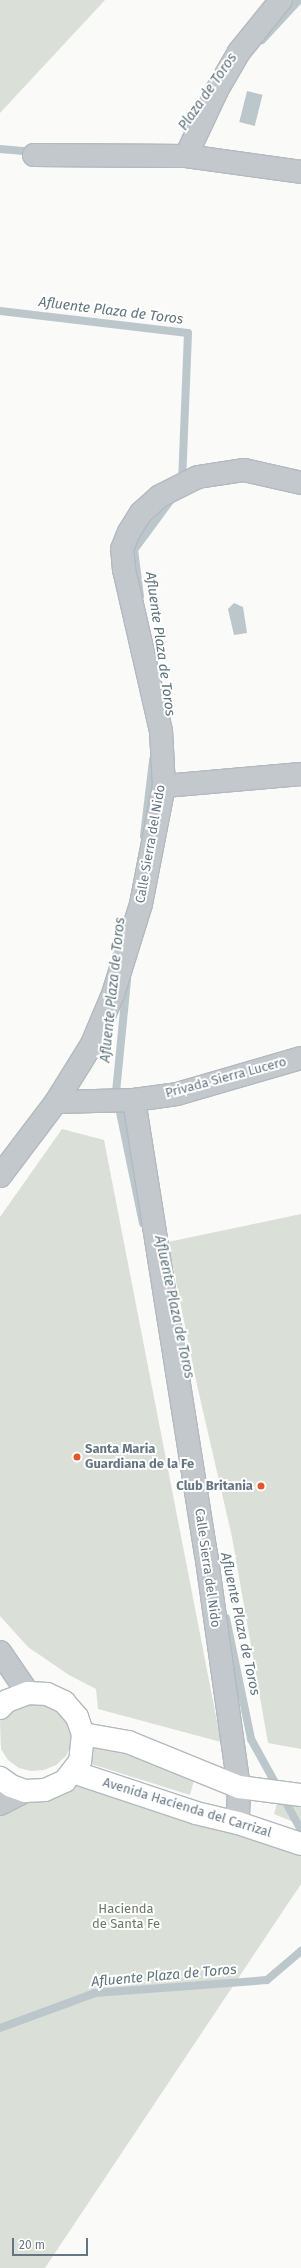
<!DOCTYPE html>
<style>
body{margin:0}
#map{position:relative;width:301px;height:2268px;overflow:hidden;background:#fafaf8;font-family:"Fira Sans",sans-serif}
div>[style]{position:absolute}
.green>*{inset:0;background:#dadfd7}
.water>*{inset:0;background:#bbc7cb;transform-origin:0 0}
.stream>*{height:8px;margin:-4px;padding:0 4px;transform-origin:4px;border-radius:4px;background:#bbc7cb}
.roads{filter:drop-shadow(1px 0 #b3babf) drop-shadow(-1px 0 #b3babf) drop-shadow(0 1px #b3babf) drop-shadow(0 -1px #b3babf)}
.street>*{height:22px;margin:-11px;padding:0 11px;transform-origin:11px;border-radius:11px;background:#c3c8cc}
.secondary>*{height:22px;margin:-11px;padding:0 11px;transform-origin:11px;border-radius:11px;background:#fff}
.dots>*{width:11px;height:11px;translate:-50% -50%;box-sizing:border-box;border:2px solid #fff;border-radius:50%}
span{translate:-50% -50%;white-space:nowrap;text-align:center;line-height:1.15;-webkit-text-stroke:4px #fff;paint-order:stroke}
.street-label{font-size:13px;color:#657683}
.poi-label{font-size:13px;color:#657683;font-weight:700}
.left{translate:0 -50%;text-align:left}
.right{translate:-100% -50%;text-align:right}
.park-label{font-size:13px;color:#687a64}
.water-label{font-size:14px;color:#60757c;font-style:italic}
.scale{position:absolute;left:12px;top:2238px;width:76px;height:18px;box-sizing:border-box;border:2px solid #657683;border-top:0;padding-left:5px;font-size:12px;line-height:14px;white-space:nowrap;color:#657683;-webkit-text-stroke:3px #fff;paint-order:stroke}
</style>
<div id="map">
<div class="green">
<i style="clip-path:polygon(0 0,105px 0,0 113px)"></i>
<i style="clip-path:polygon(62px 1129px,104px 1140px,221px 1742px,98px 1709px,96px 1689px,69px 1675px,28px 1647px,0 1616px,0 1217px)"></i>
<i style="clip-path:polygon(301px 1214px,301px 1749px,268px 1743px,232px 1537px,197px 1385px,168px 1242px)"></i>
<i style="clip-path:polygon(56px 1702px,73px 1732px,72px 1744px,66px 1756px,56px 1765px,44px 1770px,31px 1771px,19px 1768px,8px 1760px,1px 1749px,0 1721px,3px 1713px,11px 1704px)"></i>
<i style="clip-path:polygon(95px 1745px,196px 1772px,190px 1795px,88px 1763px)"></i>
<i style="clip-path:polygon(65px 1781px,195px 1800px,301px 1835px,301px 1884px,45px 2268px,0 2268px,0 1812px)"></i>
<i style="clip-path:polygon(281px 1790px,301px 1797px,301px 1825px,274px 1814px)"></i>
</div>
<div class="water">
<i style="left:247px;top:91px;width:16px;height:32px;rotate:14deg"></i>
<i style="clip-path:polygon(234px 603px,243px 607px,247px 633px,234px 635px,228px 609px)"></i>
</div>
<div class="stream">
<i style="left:262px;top:40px;width:54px;rotate:-47.2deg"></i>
<i style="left:0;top:149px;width:35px;rotate:5deg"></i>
<i style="left:0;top:311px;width:189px;rotate:6.7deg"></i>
<i style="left:188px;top:333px;width:149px;rotate:92.3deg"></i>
<i style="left:140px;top:596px;width:46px;rotate:-97.4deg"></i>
<i style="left:134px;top:550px;width:66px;rotate:-53.7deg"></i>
<i style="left:144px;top:836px;width:77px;rotate:-83.2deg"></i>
<i style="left:127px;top:980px;width:114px;rotate:95.6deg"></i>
<i style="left:116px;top:1093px;width:133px;rotate:78.3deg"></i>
<i style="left:226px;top:1618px;width:124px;rotate:78.3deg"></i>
<i style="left:251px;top:1739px;width:104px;rotate:61.2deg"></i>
<i style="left:0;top:2028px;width:101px;rotate:-20.2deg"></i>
<i style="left:95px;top:1993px;width:172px;rotate:-4.3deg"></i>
<i style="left:267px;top:1980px;width:45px;rotate:-40.5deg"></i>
</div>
<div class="roads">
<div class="street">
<i style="left:34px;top:155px;width:152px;rotate:0.4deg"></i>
<i style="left:186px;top:156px;width:116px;rotate:7.9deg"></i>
<i style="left:186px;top:156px;width:73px;rotate:-64.8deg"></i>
<i style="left:217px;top:90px;width:44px;rotate:-59.9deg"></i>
<i style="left:239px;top:52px;width:67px;rotate:-51.1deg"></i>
<i style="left:164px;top:786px;width:138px;rotate:-5deg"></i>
<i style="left:134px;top:1100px;width:459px;rotate:81deg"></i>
<i style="left:206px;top:1553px;width:236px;rotate:82deg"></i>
<i style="left:239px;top:1787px;width:36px;rotate:92deg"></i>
<i style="left:56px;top:1102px;width:78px;rotate:-1.5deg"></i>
<i style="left:134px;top:1100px;width:43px;rotate:-7.9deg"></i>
<i style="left:177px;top:1094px;width:129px;rotate:-16.2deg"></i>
<i style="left:0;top:1176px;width:93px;rotate:-52.9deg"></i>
<i style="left:56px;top:1102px;width:68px;rotate:-58.2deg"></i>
<i style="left:92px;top:1044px;width:54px;rotate:-67.2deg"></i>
<i style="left:113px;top:994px;width:94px;rotate:-72.7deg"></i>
<i style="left:141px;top:904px;width:120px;rotate:-79deg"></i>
<i style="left:164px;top:786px;width:55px;rotate:-93.1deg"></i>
<i style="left:161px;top:731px;width:165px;rotate:-102.9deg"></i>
<i style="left:124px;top:570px;width:21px;rotate:-95deg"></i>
<i style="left:122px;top:549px;width:18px;rotate:-68deg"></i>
<i style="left:129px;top:532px;width:22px;rotate:-58deg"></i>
<i style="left:141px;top:513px;width:25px;rotate:-42deg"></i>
<i style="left:160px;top:496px;width:42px;rotate:-26.6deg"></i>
<i style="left:198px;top:477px;width:47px;rotate:-8.7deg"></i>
<i style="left:244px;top:470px;width:58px;rotate:12.8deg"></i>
<i style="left:0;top:1652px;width:50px;rotate:55.7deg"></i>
<i style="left:0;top:1804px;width:28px;rotate:-27deg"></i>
</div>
<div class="secondary">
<i style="left:0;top:1708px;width:10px;rotate:-45deg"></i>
<i style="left:7px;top:1701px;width:22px;rotate:-21deg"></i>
<i style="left:28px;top:1693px;width:19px;rotate:3deg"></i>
<i style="left:47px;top:1694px;width:19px;rotate:25deg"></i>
<i style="left:64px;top:1702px;width:20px;rotate:49deg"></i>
<i style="left:77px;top:1717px;width:18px;rotate:71deg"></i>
<i style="left:83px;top:1734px;width:27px;rotate:96deg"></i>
<i style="left:80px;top:1761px;width:25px;rotate:127deg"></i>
<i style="left:65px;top:1781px;width:22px;rotate:156deg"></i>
<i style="left:45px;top:1790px;width:20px;rotate:177deg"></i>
<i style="left:25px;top:1791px;width:15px;rotate:-160deg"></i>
<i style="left:11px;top:1786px;width:14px;rotate:-144deg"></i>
<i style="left:83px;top:1734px;width:46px;rotate:10.1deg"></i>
<i style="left:128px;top:1742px;width:120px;rotate:22.1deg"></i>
<i style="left:239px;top:1787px;width:63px;rotate:7.4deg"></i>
<i style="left:73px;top:1772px;width:130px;rotate:18.4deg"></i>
<i style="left:196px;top:1813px;width:43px;rotate:13.4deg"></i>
<i style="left:238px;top:1823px;width:66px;rotate:18.4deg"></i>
</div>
</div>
<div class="dots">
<i style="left:77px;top:1457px;background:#e4572e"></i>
<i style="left:261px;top:1486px;background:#e4572e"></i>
</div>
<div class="street-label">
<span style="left:151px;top:844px;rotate:-80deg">Calle Sierra del Nido</span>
<span style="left:226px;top:1078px;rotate:-15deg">Privada Sierra Lucero</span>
<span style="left:207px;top:1568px;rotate:82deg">Calle Sierra del Nido</span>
<span style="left:187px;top:1808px;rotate:17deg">Avenida Hacienda del Carrizal</span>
</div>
<div class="poi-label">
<span class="left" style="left:85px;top:1457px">Santa Maria<br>Guardiana de la Fe</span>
<span class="right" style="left:253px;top:1486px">Club Britania</span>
</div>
<div class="park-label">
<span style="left:126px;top:1917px">Hacienda<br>de Santa Fe</span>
</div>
<div class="water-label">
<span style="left:208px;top:92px;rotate:-55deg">Plaza de Toros</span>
<span style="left:111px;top:311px;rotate:7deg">Afluente Plaza de Toros</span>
<span style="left:160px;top:644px;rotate:82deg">Afluente Plaza de Toros</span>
<span style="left:113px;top:990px;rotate:-84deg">Afluente Plaza de Toros</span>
<span style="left:174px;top:1307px;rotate:78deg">Afluente Plaza de Toros</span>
<span style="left:240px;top:1624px;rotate:78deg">Afluente Plaza de Toros</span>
<span style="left:164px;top:1976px;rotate:-5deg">Afluente Plaza de Toros</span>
</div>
<div class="scale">20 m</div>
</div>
